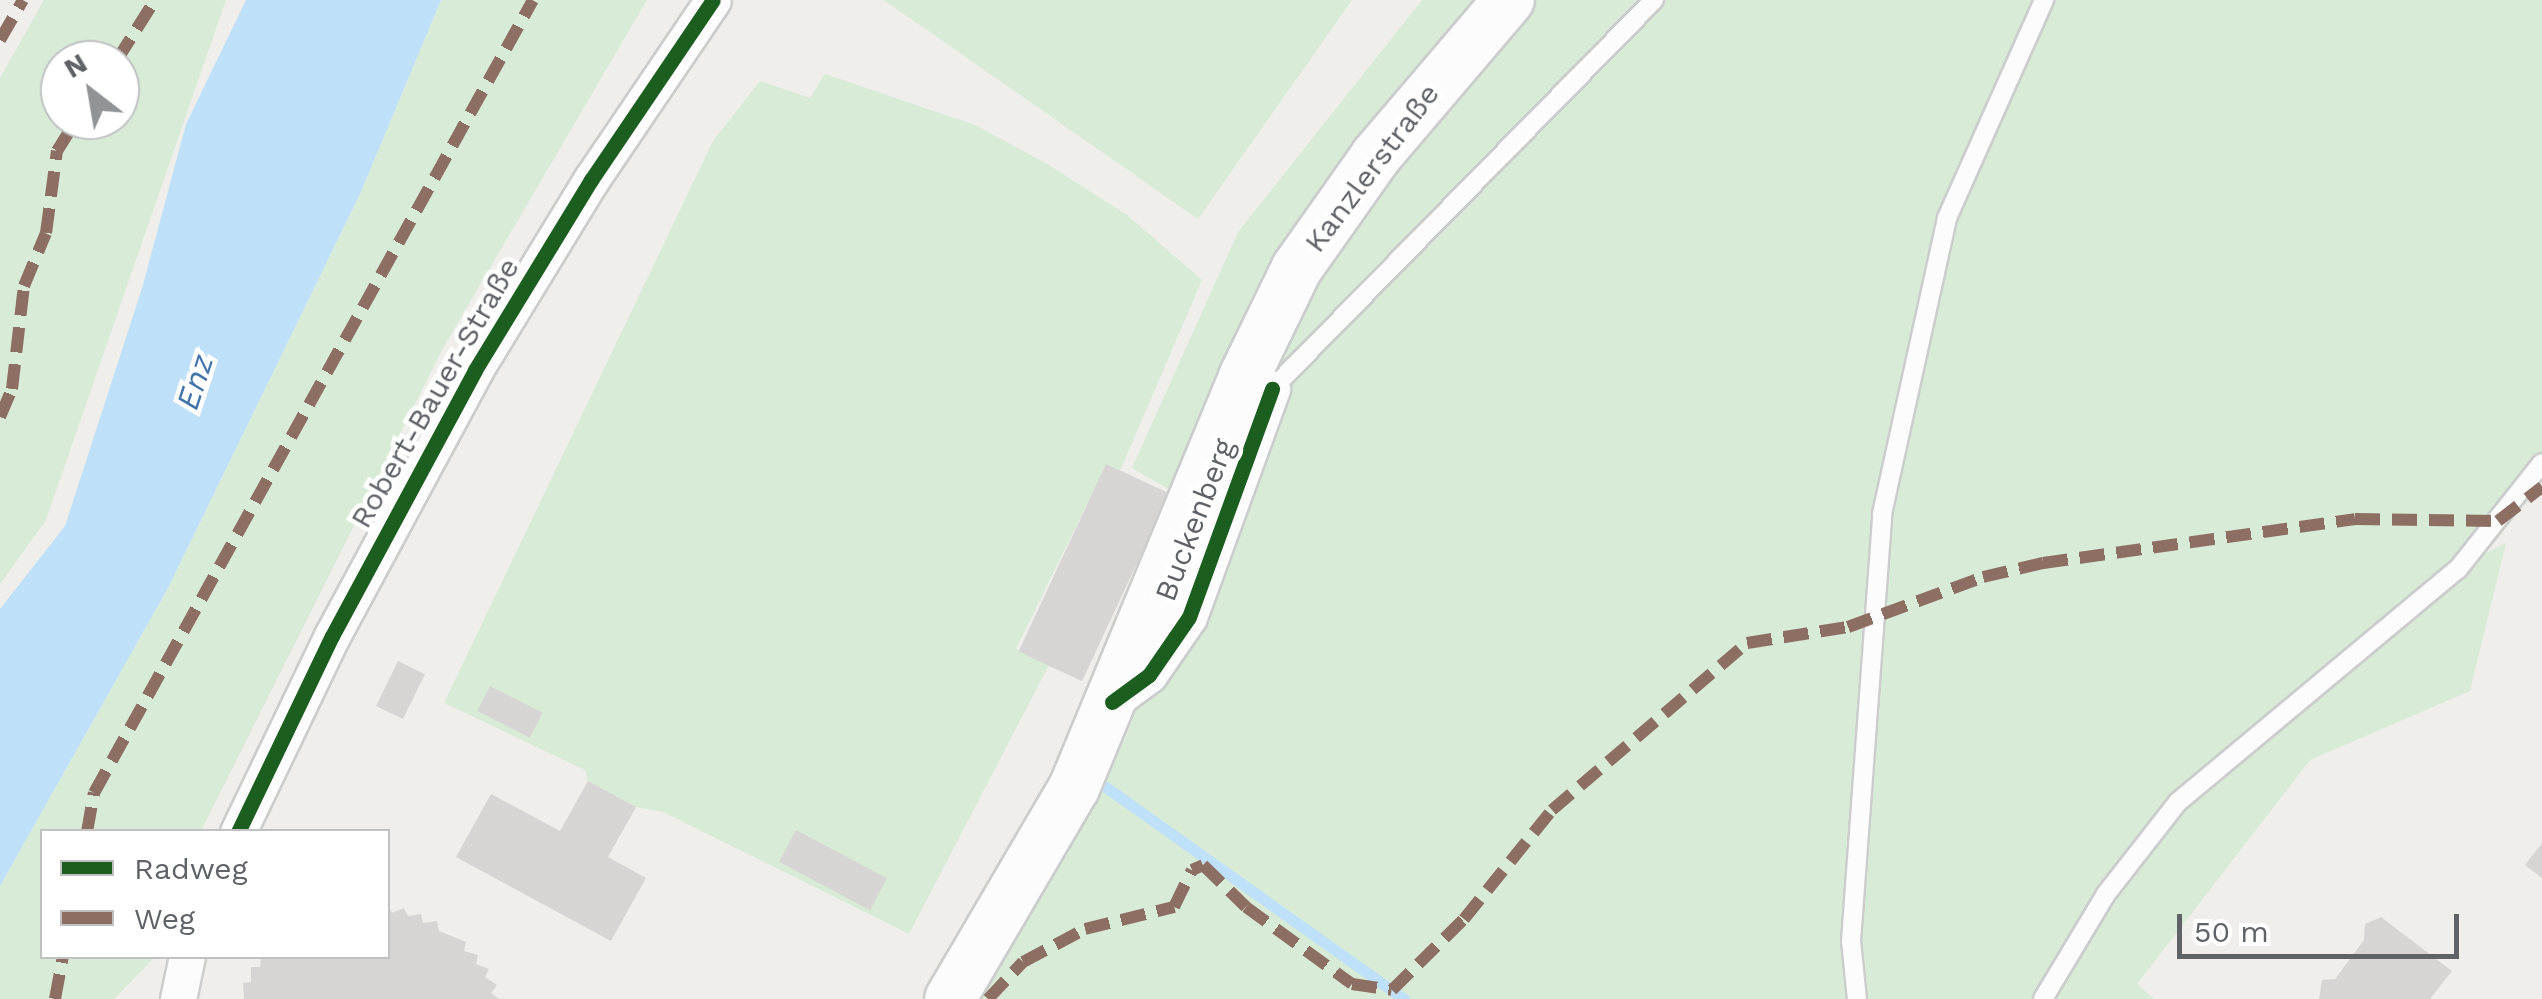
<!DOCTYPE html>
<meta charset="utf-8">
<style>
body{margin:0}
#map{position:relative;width:2542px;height:999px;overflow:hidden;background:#efeeea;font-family:"Work Sans",sans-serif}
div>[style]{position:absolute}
.green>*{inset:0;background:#d8ebd6}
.water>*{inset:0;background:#bfe0f9}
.stream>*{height:11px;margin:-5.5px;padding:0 5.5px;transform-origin:5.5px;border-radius:5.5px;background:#bfe0f9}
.building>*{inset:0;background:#d6d5d3;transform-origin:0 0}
.roads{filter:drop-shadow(2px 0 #cbcccc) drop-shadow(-2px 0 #cbcccc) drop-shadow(0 2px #cbcccc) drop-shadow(0 -2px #cbcccc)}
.service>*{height:18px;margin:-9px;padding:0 9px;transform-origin:9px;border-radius:9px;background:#fdfcfc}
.minor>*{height:35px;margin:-17.5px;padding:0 17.5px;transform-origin:17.5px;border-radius:17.5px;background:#fdfcfc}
.secondary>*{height:50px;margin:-25px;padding:0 25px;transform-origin:25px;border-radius:25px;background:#fdfcfc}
.quiet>*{height:12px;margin-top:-6px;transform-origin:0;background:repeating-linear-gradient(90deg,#8d6e63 0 25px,transparent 0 37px)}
.cycleway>*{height:15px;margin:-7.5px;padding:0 7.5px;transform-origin:7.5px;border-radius:7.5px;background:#1b5e20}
span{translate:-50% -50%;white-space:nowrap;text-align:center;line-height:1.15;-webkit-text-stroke:9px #fff;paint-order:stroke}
.street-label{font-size:30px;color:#5f6368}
.water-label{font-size:32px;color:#4174aa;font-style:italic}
.legend{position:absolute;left:40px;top:829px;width:350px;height:130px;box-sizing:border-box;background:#fff;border:2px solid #bfc1c3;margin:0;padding:12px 18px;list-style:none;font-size:30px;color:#5f6368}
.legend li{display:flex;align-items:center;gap:20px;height:50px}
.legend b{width:50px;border:2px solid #bfc1c3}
.north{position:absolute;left:40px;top:40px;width:100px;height:100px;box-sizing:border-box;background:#fff;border:2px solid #bfc1c3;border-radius:50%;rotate:329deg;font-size:28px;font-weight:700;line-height:40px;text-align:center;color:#5f6368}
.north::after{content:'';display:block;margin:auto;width:35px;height:45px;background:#919496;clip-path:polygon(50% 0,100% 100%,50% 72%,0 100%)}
.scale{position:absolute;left:2177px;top:914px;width:282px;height:45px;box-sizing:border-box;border:5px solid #5f6368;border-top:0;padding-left:12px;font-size:30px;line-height:35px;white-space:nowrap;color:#5f6368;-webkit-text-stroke:8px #fff;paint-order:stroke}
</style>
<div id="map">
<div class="green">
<i style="clip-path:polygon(evenodd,44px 0,226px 0,46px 520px,0 584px,0 78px,44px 0,60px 60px,120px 60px,120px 120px,60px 120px,60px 60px)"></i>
<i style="clip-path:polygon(441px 0,647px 0,443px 348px,201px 831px,42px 832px,42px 956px,155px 957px,114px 999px,0 999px,0 886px,168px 588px,360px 194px)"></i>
<i style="clip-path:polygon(884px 0,1352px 0,1198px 219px)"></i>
<i style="clip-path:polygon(1422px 0,2542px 0,2542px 466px,2464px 564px,2506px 543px,2470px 691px,2310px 760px,2137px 984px,2154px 999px,969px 999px,1126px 737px,1208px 512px,1132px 468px,1238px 232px)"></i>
<i style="clip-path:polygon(825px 74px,975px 125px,1049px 165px,1127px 215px,1202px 280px,1120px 471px,1106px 465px,1016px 649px,1049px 665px,909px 934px,663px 812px,636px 807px,588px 781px,585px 770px,444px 703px,713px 141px,760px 81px,810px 98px)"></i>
</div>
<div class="water">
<i style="clip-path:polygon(246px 0,441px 0,360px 194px,168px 588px,0 886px,0 609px,65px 526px,143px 285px,186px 124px)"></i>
</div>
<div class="stream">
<i style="left:1093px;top:778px;width:382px;rotate:35.4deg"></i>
</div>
<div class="building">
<i style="left:1106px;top:464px;width:70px;height:207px;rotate:25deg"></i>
<i style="left:398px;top:661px;width:30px;height:50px;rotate:26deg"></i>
<i style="left:490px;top:686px;width:59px;height:28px;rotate:27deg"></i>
<i style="clip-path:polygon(588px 781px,636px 807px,608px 857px,646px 878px,611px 941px,456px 857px,491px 794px,560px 831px)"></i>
<i style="left:796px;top:830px;width:103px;height:36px;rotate:28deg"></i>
<i style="clip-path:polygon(2542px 843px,2542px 878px,2525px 865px)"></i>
<i style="clip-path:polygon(388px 905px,392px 913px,404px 908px,408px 916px,421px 914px,423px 923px,437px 921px,439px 931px,466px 942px,464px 951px,478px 955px,476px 964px,489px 969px,485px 977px,497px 985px,491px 993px,499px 999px,244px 999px,243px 983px,251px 982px,251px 967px,260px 967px,261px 956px,388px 956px)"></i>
<i style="clip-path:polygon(2381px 917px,2452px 971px,2430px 999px,2319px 999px,2322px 980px,2335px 979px,2364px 940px,2365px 924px)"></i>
</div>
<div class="roads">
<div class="service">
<i style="left:1272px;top:389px;width:545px;rotate:-45.52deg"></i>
<i style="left:1857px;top:999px;width:58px;rotate:-95.9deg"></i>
<i style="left:1851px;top:941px;width:428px;rotate:-85.8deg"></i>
<i style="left:1882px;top:514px;width:303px;rotate:-77.6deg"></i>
<i style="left:1947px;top:218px;width:239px;rotate:-66deg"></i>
<i style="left:2043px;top:999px;width:122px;rotate:-59deg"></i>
<i style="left:2106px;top:894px;width:117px;rotate:-52deg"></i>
<i style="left:2178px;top:802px;width:364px;rotate:-39.8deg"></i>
<i style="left:2458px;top:569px;width:135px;rotate:-51.6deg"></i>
</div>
<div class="minor">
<i style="left:1112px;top:702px;width:46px;rotate:-36.1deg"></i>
<i style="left:1149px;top:675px;width:70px;rotate:-55.4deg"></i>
<i style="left:1189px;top:617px;width:243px;rotate:-70deg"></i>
<i style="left:238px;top:832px;width:217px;rotate:-64.4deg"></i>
<i style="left:332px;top:636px;width:302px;rotate:-61.7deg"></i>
<i style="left:475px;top:370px;width:223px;rotate:-58.6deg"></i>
<i style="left:591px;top:180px;width:217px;rotate:-55.9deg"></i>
<i style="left:178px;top:999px;width:44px;rotate:-78.2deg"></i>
</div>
<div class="secondary">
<i style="left:950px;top:999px;width:245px;rotate:-59.6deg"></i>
<i style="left:1074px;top:788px;width:445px;rotate:-67.5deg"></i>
<i style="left:1244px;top:377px;width:121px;rotate:-64.1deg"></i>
<i style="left:1297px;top:268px;width:137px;rotate:-54.8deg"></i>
<i style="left:1376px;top:156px;width:205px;rotate:-49.6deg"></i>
</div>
</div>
<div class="quiet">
<i style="left:0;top:40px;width:46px;rotate:-60.1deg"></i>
<i style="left:117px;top:60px;width:71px;rotate:-57.7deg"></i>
<i style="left:0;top:417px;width:30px;rotate:-67deg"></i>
<i style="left:12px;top:389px;width:104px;rotate:-83.4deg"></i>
<i style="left:24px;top:286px;width:57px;rotate:-67.5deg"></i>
<i style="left:46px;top:233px;width:83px;rotate:-82.4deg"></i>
<i style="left:57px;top:151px;width:36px;rotate:-58deg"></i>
<i style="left:87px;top:832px;width:40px;rotate:-80deg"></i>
<i style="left:94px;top:793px;width:906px;rotate:-61.03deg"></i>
<i style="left:55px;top:999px;width:44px;rotate:-79.5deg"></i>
<i style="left:988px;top:999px;width:51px;rotate:-46.6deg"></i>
<i style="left:1023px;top:962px;width:70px;rotate:-28deg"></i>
<i style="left:1085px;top:929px;width:92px;rotate:-13.9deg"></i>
<i style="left:1174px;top:907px;width:41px;rotate:-64.1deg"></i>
<i style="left:1192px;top:870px;width:12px;rotate:-24deg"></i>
<i style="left:1203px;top:865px;width:60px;rotate:44.3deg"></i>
<i style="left:1246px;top:907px;width:131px;rotate:36deg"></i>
<i style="left:1352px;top:984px;width:40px;rotate:8.5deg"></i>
<i style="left:1392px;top:990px;width:101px;rotate:-44.6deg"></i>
<i style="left:1464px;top:919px;width:140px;rotate:-51.1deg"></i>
<i style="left:1552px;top:810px;width:257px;rotate:-40.6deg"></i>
<i style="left:1747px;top:643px;width:102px;rotate:-9deg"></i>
<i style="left:1848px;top:627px;width:144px;rotate:-20.3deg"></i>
<i style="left:1983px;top:577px;width:62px;rotate:-13.1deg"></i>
<i style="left:2043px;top:563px;width:315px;rotate:-8deg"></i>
<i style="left:2355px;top:519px;width:143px;rotate:0.8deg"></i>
<i style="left:2498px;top:521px;width:56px;rotate:-37.7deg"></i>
</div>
<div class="cycleway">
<i style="left:1112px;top:702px;width:46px;rotate:-36.1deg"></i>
<i style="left:1149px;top:675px;width:70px;rotate:-55.4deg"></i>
<i style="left:1189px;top:617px;width:243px;rotate:-70deg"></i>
<i style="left:238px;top:832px;width:217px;rotate:-64.4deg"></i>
<i style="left:332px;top:636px;width:302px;rotate:-61.7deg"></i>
<i style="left:475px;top:370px;width:223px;rotate:-58.6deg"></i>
<i style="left:591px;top:180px;width:217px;rotate:-55.9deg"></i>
</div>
<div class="street-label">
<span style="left:1372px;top:168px;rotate:-53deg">Kanzlerstraße</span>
<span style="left:435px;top:393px;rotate:-60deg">Robert-Bauer-Straße</span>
<span style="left:1195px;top:520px;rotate:-69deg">Buckenberg</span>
</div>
<div class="water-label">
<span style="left:195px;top:382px;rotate:-72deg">Enz</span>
</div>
<ul class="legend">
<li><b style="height:12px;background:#1b5e20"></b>Radweg</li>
<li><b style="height:12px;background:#8d6e63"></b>Weg</li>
</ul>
<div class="north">N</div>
<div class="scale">50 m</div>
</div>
